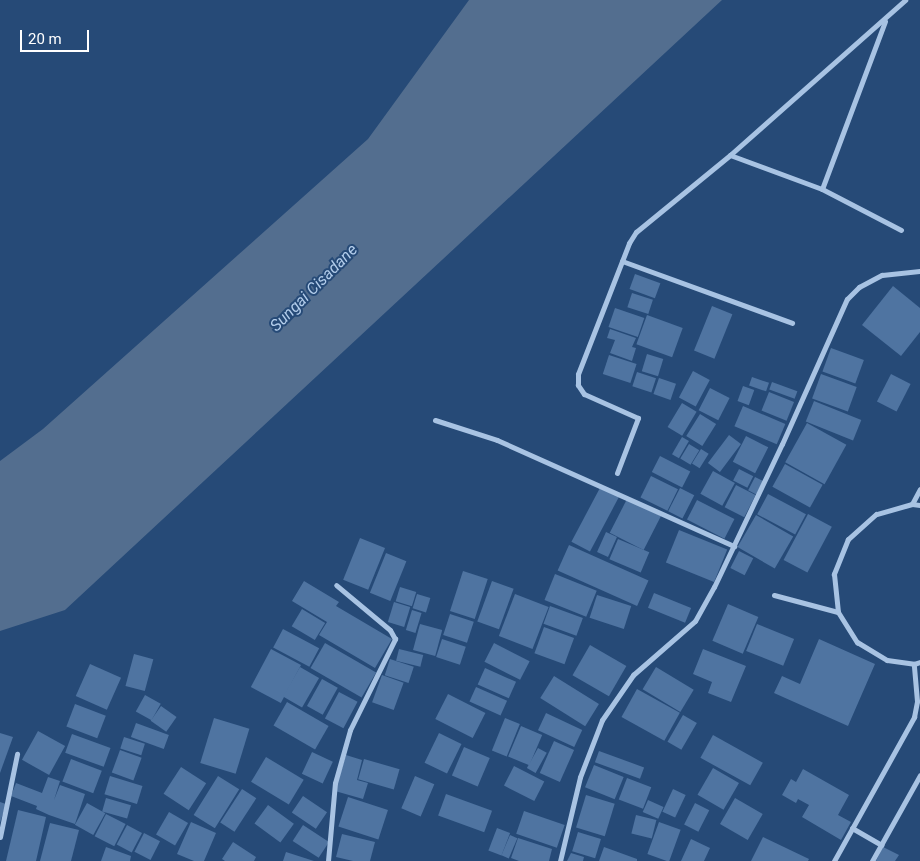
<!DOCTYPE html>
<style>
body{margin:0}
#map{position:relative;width:920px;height:861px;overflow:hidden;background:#264a77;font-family:Roboto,sans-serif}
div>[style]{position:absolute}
.water>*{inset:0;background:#536e8f}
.building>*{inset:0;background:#4f74a1;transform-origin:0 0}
.street>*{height:5px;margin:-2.5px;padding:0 2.5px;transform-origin:2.5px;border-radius:2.5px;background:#a8c3e3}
span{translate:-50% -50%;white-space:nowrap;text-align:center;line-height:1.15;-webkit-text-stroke:4px #264a77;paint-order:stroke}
.water-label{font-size:16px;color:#b3cdeb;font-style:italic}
.scale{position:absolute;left:20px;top:30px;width:69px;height:22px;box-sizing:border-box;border:2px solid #fff;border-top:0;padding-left:6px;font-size:15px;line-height:18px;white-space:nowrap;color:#fff;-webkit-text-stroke:4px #264a77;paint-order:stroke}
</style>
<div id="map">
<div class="water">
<i style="clip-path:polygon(469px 0,722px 0,65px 610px,0 631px,0 461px,43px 429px,368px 139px)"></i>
</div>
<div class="building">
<i style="left:635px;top:274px;width:27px;height:16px;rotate:20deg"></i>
<i style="clip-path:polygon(893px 286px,920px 308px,920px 332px,901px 356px,862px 325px)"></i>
<i style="left:632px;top:293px;width:22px;height:15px;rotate:18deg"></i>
<i style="left:712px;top:306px;width:22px;height:48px;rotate:22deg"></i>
<i style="left:615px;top:308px;width:31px;height:20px;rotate:19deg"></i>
<i style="left:647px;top:315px;width:38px;height:31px;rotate:20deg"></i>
<i style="clip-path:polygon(610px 329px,636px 338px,632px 347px,636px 348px,632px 361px,610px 353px,615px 340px,607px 338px)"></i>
<i style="left:831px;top:348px;width:35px;height:25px;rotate:20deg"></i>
<i style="left:647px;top:354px;width:17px;height:18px;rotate:17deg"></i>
<i style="left:609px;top:355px;width:29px;height:20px;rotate:18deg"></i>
<i style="left:693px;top:371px;width:19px;height:30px;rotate:28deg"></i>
<i style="left:637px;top:372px;width:20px;height:15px;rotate:18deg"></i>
<i style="left:821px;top:374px;width:38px;height:26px;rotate:20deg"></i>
<i style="left:891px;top:374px;width:22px;height:31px;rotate:27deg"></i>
<i style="left:752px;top:377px;width:18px;height:9px;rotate:19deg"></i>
<i style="left:659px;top:378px;width:18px;height:17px;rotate:19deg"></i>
<i style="left:772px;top:382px;width:27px;height:8px;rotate:20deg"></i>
<i style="left:743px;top:386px;width:12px;height:16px;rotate:20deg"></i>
<i style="left:710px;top:388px;width:22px;height:25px;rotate:27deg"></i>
<i style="left:769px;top:392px;width:27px;height:20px;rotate:22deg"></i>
<i style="left:814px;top:401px;width:51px;height:22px;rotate:22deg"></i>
<i style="left:682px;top:403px;width:17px;height:28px;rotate:31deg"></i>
<i style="left:743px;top:406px;width:46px;height:22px;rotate:23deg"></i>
<i style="left:700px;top:414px;width:19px;height:26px;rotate:32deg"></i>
<i style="left:807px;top:423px;width:45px;height:45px;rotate:29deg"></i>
<i style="left:729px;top:435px;width:15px;height:35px;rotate:37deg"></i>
<i style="left:746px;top:436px;width:25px;height:29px;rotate:27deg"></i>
<i style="left:682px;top:437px;width:8px;height:20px;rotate:30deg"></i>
<i style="left:689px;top:444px;width:12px;height:17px;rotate:31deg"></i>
<i style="left:701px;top:449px;width:9px;height:17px;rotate:32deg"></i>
<i style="left:660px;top:456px;width:34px;height:18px;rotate:27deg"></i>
<i style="left:785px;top:464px;width:43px;height:26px;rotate:29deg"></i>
<i style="left:739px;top:469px;width:16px;height:13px;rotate:27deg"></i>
<i style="left:713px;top:471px;width:25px;height:26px;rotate:29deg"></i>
<i style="left:651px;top:476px;width:30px;height:24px;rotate:26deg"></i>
<i style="left:755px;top:477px;width:9px;height:15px;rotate:27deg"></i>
<i style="left:736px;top:485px;width:22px;height:25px;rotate:27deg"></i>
<i style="left:601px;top:486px;width:21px;height:63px;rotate:28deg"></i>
<i style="left:680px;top:488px;width:16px;height:26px;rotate:27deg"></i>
<i style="left:768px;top:494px;width:43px;height:23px;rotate:28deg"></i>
<i style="left:627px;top:499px;width:38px;height:38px;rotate:27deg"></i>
<i style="left:697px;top:500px;width:42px;height:22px;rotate:27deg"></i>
<i style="left:808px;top:514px;width:27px;height:52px;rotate:28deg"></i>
<i style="left:756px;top:515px;width:43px;height:37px;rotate:30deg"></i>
<i style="left:679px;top:530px;width:52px;height:35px;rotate:22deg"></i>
<i style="left:606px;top:532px;width:12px;height:22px;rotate:24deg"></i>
<i style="left:360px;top:538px;width:27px;height:45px;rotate:22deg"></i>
<i style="left:618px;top:539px;width:34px;height:22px;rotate:23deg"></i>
<i style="left:569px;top:545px;width:87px;height:28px;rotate:24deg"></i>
<i style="left:739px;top:551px;width:16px;height:19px;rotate:27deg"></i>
<i style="left:386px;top:553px;width:22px;height:43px;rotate:22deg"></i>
<i style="left:463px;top:571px;width:26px;height:42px;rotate:18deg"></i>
<i style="left:555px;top:574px;width:45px;height:28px;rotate:22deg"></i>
<i style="clip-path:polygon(304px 581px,339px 602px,336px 606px,392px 639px,375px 668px,319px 635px,327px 622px,292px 601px)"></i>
<i style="left:492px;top:581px;width:23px;height:43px;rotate:20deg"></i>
<i style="left:400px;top:587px;width:17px;height:15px;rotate:17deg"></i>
<i style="left:654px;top:593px;width:40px;height:16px;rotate:22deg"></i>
<i style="left:417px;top:594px;width:14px;height:15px;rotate:17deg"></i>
<i style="left:515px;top:594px;width:36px;height:45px;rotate:21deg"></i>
<i style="left:597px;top:595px;width:36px;height:24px;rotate:18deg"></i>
<i style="left:394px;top:602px;width:17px;height:21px;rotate:17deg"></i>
<i style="left:728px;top:604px;width:33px;height:40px;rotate:23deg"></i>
<i style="left:550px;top:606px;width:35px;height:19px;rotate:20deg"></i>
<i style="left:302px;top:609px;width:27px;height:20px;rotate:31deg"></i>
<i style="left:412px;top:610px;width:10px;height:21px;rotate:17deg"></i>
<i style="left:450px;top:614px;width:25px;height:22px;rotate:18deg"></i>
<i style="left:420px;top:624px;width:23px;height:27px;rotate:15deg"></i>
<i style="left:757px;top:624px;width:40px;height:29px;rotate:22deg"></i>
<i style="left:544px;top:627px;width:32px;height:28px;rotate:20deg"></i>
<i style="left:283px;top:629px;width:41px;height:21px;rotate:28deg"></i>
<i style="left:442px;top:639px;width:25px;height:19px;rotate:18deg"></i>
<i style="clip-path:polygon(819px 639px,875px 664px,848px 726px,774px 693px,782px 676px,800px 684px)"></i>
<i style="left:325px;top:643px;width:59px;height:29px;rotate:30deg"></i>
<i style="left:494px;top:643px;width:40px;height:21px;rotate:27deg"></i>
<i style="left:590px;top:645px;width:42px;height:35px;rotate:30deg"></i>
<i style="left:271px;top:649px;width:34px;height:43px;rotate:28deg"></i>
<i style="left:399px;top:649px;width:25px;height:12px;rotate:14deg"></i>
<i style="clip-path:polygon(703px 649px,746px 666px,731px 702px,708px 693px,712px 682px,693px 674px)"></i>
<i style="left:134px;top:654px;width:20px;height:33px;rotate:15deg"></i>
<i style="left:390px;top:659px;width:25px;height:17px;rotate:18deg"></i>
<i style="left:90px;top:664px;width:34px;height:35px;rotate:24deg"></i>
<i style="left:300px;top:667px;width:22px;height:34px;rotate:30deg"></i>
<i style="left:656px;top:667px;width:44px;height:26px;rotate:31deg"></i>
<i style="left:485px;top:668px;width:34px;height:18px;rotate:24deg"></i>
<i style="left:382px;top:675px;width:23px;height:29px;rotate:20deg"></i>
<i style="left:554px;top:676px;width:53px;height:26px;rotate:32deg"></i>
<i style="left:322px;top:679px;width:18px;height:31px;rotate:29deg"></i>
<i style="left:476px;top:687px;width:34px;height:16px;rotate:24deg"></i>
<i style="left:637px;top:689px;width:49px;height:32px;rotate:29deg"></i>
<i style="left:339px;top:692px;width:21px;height:30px;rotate:28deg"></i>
<i style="left:448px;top:694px;width:42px;height:28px;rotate:27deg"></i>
<i style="left:145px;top:695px;width:18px;height:19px;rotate:29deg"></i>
<i style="left:287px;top:702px;width:48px;height:27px;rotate:30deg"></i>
<i style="left:75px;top:704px;width:33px;height:24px;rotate:21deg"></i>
<i style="left:161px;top:706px;width:19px;height:18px;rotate:35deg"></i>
<i style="left:546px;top:713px;width:40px;height:19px;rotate:25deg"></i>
<i style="left:683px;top:715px;width:16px;height:31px;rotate:30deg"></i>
<i style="left:214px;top:718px;width:37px;height:47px;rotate:17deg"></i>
<i style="left:505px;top:718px;width:16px;height:35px;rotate:22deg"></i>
<i style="left:136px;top:723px;width:35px;height:15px;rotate:20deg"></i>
<i style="left:521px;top:726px;width:23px;height:33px;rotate:23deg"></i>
<i style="left:38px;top:731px;width:31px;height:33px;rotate:29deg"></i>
<i style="clip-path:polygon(0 733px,13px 737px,0 773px)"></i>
<i style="left:439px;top:733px;width:25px;height:33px;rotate:26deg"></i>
<i style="left:72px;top:734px;width:41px;height:20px;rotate:20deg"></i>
<i style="left:713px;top:735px;width:57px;height:26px;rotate:29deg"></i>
<i style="left:124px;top:737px;width:22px;height:12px;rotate:18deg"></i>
<i style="left:554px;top:741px;width:22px;height:35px;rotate:24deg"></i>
<i style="left:464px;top:747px;width:28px;height:31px;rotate:23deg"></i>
<i style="left:538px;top:748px;width:10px;height:23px;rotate:29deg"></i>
<i style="left:120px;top:750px;width:23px;height:24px;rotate:20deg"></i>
<i style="left:599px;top:751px;width:48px;height:12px;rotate:20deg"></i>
<i style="left:312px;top:752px;width:23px;height:24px;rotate:25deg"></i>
<i style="clip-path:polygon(346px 755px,362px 760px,357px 780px,368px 783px,363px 799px,335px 791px)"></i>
<i style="left:266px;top:757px;width:44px;height:29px;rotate:31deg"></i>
<i style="left:71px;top:759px;width:33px;height:24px;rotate:21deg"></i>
<i style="left:364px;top:759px;width:37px;height:21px;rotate:16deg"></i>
<i style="left:594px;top:765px;width:32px;height:24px;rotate:22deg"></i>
<i style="left:514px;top:766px;width:34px;height:22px;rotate:27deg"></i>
<i style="left:181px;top:767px;width:30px;height:32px;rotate:33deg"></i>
<i style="left:713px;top:768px;width:30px;height:31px;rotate:30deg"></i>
<i style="clip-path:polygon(803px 769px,849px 795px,838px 815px,851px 822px,841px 840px,802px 817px,809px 805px,798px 799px,796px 803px,782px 795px,791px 779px,796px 782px)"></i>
<i style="left:110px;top:776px;width:34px;height:19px;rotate:17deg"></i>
<i style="left:218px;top:776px;width:25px;height:46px;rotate:32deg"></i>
<i style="left:415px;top:776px;width:21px;height:35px;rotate:23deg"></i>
<i style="clip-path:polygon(48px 777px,60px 781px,54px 800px,60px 785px,85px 794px,75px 824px,49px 815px,36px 809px,37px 806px,11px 796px,16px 783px,42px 793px)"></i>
<i style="left:627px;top:778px;width:26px;height:23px;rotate:21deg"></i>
<i style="left:242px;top:789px;width:17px;height:40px;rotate:33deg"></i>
<i style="left:673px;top:789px;width:14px;height:25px;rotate:25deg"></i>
<i style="left:446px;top:794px;width:49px;height:23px;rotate:20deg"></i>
<i style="left:586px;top:795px;width:30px;height:34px;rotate:17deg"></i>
<i style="left:303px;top:796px;width:29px;height:20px;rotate:34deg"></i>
<i style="left:348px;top:797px;width:42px;height:31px;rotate:18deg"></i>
<i style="left:106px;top:798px;width:26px;height:14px;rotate:16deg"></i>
<i style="left:735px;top:798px;width:32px;height:30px;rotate:30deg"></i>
<i style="left:648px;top:800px;width:17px;height:13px;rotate:24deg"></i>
<i style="clip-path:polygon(0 802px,6px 804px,0 823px)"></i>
<i style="left:87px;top:803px;width:21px;height:25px;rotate:29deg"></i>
<i style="left:695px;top:803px;width:16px;height:24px;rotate:27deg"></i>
<i style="left:268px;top:805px;width:32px;height:23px;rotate:36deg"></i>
<i style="clip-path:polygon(18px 810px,46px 817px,36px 861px,6px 861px)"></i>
<i style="left:524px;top:811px;width:43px;height:24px;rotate:19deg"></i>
<i style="left:169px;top:812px;width:22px;height:26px;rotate:30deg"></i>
<i style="left:106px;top:814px;width:22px;height:25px;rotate:27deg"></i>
<i style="left:636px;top:815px;width:21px;height:19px;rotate:14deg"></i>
<i style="clip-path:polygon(191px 822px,216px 833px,204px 861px,194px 861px,177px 854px)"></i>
<i style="left:659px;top:822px;width:23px;height:34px;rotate:20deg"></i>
<i style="clip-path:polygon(50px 823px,79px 830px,71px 861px,40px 861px)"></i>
<i style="left:127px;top:825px;width:17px;height:22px;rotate:28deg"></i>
<i style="left:303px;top:825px;width:31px;height:19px;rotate:33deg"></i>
<i style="left:497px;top:828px;width:14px;height:24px;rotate:21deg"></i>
<i style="left:578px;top:832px;width:24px;height:20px;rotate:17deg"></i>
<i style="left:144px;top:833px;width:18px;height:21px;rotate:27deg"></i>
<i style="clip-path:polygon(342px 834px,375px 842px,370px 861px,353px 861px,336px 857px)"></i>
<i style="left:510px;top:835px;width:8px;height:22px;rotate:23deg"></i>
<i style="clip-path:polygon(763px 837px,809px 859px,808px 861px,751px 861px)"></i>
<i style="clip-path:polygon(518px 838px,552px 849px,549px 861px,519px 861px,511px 858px)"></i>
<i style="clip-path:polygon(691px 839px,710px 848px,704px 861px,681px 861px)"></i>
<i style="clip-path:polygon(233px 842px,256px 857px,254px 861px,225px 861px,222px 859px)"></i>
<i style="clip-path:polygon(106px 847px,131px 856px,130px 861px,101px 861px)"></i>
<i style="clip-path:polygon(604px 847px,637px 859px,637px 861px,599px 861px)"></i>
<i style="clip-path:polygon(883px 847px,899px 855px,895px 861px,876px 861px)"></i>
<i style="clip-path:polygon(286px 852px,314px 861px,283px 861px)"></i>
<i style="clip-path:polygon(571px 853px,584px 857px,583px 861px,567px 861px)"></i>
</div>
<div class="street">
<i style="left:730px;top:155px;width:98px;rotate:20.3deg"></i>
<i style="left:822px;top:189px;width:89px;rotate:27.4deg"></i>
<i style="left:822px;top:189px;width:179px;rotate:-69.4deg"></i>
<i style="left:622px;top:261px;width:181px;rotate:20deg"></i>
<i style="left:435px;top:420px;width:65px;rotate:17.9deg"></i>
<i style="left:497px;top:440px;width:260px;rotate:24.1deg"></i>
<i style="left:617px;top:473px;width:59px;rotate:-69.1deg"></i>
<i style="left:638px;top:418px;width:59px;rotate:-156deg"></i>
<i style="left:584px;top:394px;width:11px;rotate:-124deg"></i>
<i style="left:578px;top:385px;width:11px;rotate:-90deg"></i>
<i style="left:578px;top:374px;width:141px;rotate:-68.7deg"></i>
<i style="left:629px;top:243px;width:13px;rotate:-58deg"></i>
<i style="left:636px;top:232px;width:122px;rotate:-39.3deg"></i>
<i style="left:730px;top:155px;width:234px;rotate:-41.5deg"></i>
<i style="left:912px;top:504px;width:17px;rotate:-62deg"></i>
<i style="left:920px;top:505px;width:8px;rotate:-173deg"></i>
<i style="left:912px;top:504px;width:37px;rotate:164deg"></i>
<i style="left:876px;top:514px;width:38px;rotate:138deg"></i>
<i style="left:848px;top:539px;width:38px;rotate:112deg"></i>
<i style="left:834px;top:574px;width:38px;rotate:84deg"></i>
<i style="left:838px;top:612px;width:36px;rotate:58deg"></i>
<i style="left:857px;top:642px;width:35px;rotate:31deg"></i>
<i style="left:887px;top:660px;width:27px;rotate:8deg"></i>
<i style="left:914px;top:664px;width:6px;rotate:-18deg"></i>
<i style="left:774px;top:595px;width:66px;rotate:14.9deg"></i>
<i style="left:852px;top:828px;width:34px;rotate:30deg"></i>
<i style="left:0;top:837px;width:85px;rotate:-78.4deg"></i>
<i style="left:328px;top:861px;width:78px;rotate:-84.9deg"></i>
<i style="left:335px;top:783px;width:55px;rotate:-74.2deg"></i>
<i style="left:350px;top:730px;width:102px;rotate:-63.7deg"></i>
<i style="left:395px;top:639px;width:10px;rotate:-119deg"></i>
<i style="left:390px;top:630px;width:70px;rotate:-140.2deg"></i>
<i style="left:560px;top:861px;width:86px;rotate:-76.6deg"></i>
<i style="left:580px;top:777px;width:61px;rotate:-68.9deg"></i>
<i style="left:602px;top:720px;width:55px;rotate:-55.4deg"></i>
<i style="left:633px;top:675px;width:82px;rotate:-41.1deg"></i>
<i style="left:695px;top:621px;width:39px;rotate:-61deg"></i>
<i style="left:714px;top:587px;width:158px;rotate:-64.6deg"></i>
<i style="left:782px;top:444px;width:159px;rotate:-65.9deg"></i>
<i style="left:847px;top:299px;width:17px;rotate:-45deg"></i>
<i style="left:859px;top:287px;width:26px;rotate:-28deg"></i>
<i style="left:882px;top:275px;width:38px;rotate:-6deg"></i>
<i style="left:834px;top:861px;width:165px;rotate:-60.9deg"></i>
<i style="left:914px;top:717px;width:16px;rotate:-79deg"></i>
<i style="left:917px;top:701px;width:37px;rotate:-95deg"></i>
<i style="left:872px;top:861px;width:98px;rotate:-60.8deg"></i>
</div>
<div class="water-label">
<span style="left:314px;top:288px;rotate:-45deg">Sungai Cisadane</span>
</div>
<div class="scale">20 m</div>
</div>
